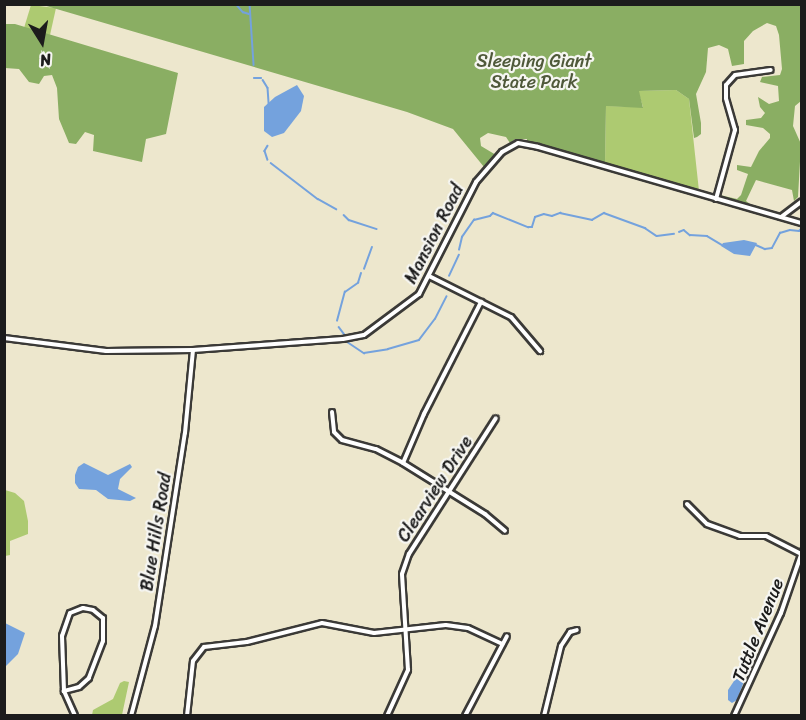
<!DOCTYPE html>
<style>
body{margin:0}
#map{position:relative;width:806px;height:720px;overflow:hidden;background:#ede7cd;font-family:Sriracha,sans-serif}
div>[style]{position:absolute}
.green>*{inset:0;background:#adca71}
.forest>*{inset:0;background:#8aae63}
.water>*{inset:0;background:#74a2dd}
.stream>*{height:1.5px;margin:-0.75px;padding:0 0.75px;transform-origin:0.75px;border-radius:0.75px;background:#74a2dd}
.roads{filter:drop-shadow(2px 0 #3b3a37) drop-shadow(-2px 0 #3b3a37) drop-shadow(0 2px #3b3a37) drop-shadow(0 -2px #3b3a37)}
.minor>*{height:4px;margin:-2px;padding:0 2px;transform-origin:2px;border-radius:2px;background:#fff}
span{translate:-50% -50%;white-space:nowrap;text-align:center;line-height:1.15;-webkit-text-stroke:4.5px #f6f6f2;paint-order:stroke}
.park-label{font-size:18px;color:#4f593a}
.street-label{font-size:18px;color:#1c1c1c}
.frame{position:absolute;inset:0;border:6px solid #1c1c1c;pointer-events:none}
.north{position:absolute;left:12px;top:12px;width:60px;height:60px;-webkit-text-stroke:4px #f6f6f2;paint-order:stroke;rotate:169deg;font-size:16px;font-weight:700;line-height:24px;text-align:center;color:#1c1c1c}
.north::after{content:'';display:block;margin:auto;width:21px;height:27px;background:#1c1c1c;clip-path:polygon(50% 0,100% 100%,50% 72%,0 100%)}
</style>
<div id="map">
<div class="green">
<i style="clip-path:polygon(31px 5px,56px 8px,50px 35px,24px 28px)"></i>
<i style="clip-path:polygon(676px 90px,689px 99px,699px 191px,605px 164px,606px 106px,643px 107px,638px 91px)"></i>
<i style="clip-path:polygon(5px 490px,15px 493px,24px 501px,28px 521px,28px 534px,10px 541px,10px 555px,5px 556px)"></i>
<i style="clip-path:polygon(124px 681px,129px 682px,122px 715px,92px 715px,93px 710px,113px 699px,120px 683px)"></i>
</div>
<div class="forest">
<i style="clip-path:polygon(43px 5px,801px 5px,801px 101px,795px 106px,793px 126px,801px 144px,798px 197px,794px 201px,792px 190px,756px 180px,746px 201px,757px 209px,720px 197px,720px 195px,737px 199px,741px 195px,748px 174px,737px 170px,737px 165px,751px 167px,759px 151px,770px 138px,770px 134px,763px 128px,746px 125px,746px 120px,761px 118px,765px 113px,760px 107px,758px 97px,769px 104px,779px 101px,778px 86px,760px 82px,762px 77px,780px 75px,782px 69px,779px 35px,776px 26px,767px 23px,753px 31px,744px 41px,744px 64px,732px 66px,728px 49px,719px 45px,708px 48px,706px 72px,696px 94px,701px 123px,701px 134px,697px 137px,694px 138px,689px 99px,676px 90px,639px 91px,643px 108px,606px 106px,605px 164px,527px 142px,527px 139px,515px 139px,510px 143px,506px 137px,488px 133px,480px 138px,481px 146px,496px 155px,484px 167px,453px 129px,407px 112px)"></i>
<i style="clip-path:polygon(6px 24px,15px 24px,178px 73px,166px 134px,146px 139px,142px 162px,93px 151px,94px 135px,85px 132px,76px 144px,69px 143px,59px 119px,57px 88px,52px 75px,44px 76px,39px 84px,29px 82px,19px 69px,5px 68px)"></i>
</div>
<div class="water">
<i style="clip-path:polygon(297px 85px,304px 96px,301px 111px,284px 133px,272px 137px,264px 131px,264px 107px,275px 97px)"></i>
<i style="clip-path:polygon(744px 240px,757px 243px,750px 256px,734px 254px,721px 246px,723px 243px)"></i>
<i style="clip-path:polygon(84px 463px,108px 475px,130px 464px,132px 467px,120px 479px,118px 489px,136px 498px,130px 501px,108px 499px,96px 490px,79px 489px,75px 483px,75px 475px,78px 467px)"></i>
<i style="clip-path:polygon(5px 623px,25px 633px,18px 654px,5px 667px)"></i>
<i style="clip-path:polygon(736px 678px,743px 681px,743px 684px,737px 700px,732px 703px,728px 700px,728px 690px)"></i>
</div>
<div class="stream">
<i style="left:236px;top:4px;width:11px;rotate:49deg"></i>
<i style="left:243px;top:12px;width:6px;rotate:18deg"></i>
<i style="left:250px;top:4px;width:61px;rotate:86.2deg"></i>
<i style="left:254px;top:78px;width:7px"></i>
<i style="left:263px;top:80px;width:9px;rotate:58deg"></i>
<i style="left:268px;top:88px;width:16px;rotate:86deg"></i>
<i style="left:268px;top:146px;width:6px;rotate:121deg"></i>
<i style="left:265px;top:151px;width:9px;rotate:72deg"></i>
<i style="left:271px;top:163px;width:59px;rotate:37.5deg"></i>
<i style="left:318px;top:199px;width:21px;rotate:29deg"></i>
<i style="left:344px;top:215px;width:7px;rotate:45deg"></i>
<i style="left:349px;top:220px;width:29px;rotate:18deg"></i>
<i style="left:679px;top:232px;width:5px;rotate:-22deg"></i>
<i style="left:684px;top:230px;width:8px;rotate:40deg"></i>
<i style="left:690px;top:235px;width:17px;rotate:3deg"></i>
<i style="left:707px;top:236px;width:17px;rotate:31deg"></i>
<i style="left:756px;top:245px;width:10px;rotate:24deg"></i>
<i style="left:765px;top:249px;width:7px;rotate:-8deg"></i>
<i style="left:772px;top:248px;width:17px;rotate:-62deg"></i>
<i style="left:780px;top:233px;width:10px;rotate:-17deg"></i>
<i style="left:790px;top:230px;width:9px;rotate:6deg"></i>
<i style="left:799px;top:231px;width:4px;rotate:-45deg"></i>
<i style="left:459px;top:250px;width:13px;rotate:-77deg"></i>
<i style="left:462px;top:237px;width:21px;rotate:-55deg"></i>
<i style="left:474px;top:220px;width:16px;rotate:-14deg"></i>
<i style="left:490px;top:216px;width:4px;rotate:-45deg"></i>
<i style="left:493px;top:213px;width:38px;rotate:22deg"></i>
<i style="left:528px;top:227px;width:4px"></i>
<i style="left:532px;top:227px;width:10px;rotate:-73deg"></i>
<i style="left:535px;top:217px;width:9px;rotate:-18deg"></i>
<i style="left:544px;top:214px;width:8px;rotate:14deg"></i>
<i style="left:552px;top:216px;width:9px;rotate:-21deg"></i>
<i style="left:560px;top:213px;width:33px;rotate:12deg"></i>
<i style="left:592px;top:220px;width:14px;rotate:-30deg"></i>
<i style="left:604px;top:213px;width:44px;rotate:20.1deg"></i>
<i style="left:645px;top:228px;width:14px;rotate:34deg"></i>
<i style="left:657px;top:236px;width:17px;rotate:-7deg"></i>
<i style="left:364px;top:269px;width:23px;rotate:-70deg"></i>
<i style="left:449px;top:276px;width:23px;rotate:-65deg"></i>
<i style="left:337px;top:321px;width:30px;rotate:-75deg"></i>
<i style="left:345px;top:292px;width:16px;rotate:-35deg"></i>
<i style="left:358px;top:283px;width:10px;rotate:-73deg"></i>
<i style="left:339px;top:327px;width:10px;rotate:53deg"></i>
<i style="left:346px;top:341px;width:22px;rotate:34deg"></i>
<i style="left:364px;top:353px;width:24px;rotate:-9deg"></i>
<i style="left:388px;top:349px;width:32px;rotate:-16deg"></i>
<i style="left:419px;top:340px;width:26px;rotate:-53deg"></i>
<i style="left:435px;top:319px;width:25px;rotate:-63deg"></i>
</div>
<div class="roads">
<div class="minor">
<i style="left:716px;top:199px;width:72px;rotate:-74.6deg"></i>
<i style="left:735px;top:130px;width:33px;rotate:-106deg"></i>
<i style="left:726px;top:98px;width:13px;rotate:-90deg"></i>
<i style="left:726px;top:85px;width:13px;rotate:-48deg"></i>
<i style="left:735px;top:75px;width:36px;rotate:-8deg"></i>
<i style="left:781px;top:217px;width:26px;rotate:-37deg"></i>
<i style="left:429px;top:276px;width:92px;rotate:26.6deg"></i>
<i style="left:511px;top:317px;width:45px;rotate:49.5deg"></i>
<i style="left:4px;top:338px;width:103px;rotate:7.3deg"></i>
<i style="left:106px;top:351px;width:87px;rotate:-0.7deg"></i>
<i style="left:193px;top:350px;width:150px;rotate:-4.2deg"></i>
<i style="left:343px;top:339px;width:21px;rotate:-11deg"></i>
<i style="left:364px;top:335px;width:69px;rotate:-36.7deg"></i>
<i style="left:419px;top:294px;width:126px;rotate:-63deg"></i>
<i style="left:476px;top:182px;width:40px;rotate:-49deg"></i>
<i style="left:502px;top:152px;width:18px;rotate:-29deg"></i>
<i style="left:518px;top:143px;width:20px;rotate:11deg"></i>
<i style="left:538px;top:147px;width:275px;rotate:16.1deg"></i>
<i style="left:332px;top:412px;width:20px;rotate:84deg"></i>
<i style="left:334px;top:432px;width:11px;rotate:45deg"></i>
<i style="left:342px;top:440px;width:35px;rotate:15deg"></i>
<i style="left:376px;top:449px;width:30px;rotate:27deg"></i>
<i style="left:403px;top:463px;width:97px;rotate:31.9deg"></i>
<i style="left:485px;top:514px;width:26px;rotate:40deg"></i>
<i style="left:403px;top:463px;width:53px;rotate:-66.8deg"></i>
<i style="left:424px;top:414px;width:126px;rotate:-63deg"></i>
<i style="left:687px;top:504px;width:28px;rotate:45deg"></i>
<i style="left:707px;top:524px;width:35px;rotate:20deg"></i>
<i style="left:740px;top:536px;width:26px"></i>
<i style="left:766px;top:536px;width:39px;rotate:27deg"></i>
<i style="left:83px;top:608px;width:10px;rotate:11deg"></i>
<i style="left:93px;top:610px;width:13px;rotate:39deg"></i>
<i style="left:103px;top:618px;width:23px;rotate:90deg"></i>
<i style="left:103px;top:641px;width:40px;rotate:111deg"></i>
<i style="left:89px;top:678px;width:13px;rotate:138deg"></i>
<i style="left:79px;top:687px;width:16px;rotate:165deg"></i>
<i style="left:64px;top:691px;width:55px;rotate:-92.1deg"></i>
<i style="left:62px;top:636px;width:24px;rotate:-71deg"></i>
<i style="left:70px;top:613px;width:14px;rotate:-21deg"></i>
<i style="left:64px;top:691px;width:27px;rotate:66deg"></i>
<i style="left:131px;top:716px;width:93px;rotate:-75.1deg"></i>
<i style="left:155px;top:626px;width:195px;rotate:-81.2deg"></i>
<i style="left:185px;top:433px;width:83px;rotate:-84.5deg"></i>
<i style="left:187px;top:716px;width:55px;rotate:-83.8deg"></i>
<i style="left:193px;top:661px;width:18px;rotate:-52deg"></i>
<i style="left:204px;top:647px;width:43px;rotate:-6.6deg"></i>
<i style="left:247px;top:642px;width:77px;rotate:-14.2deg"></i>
<i style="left:322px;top:623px;width:53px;rotate:10.9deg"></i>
<i style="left:374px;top:633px;width:72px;rotate:-6.3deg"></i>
<i style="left:446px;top:625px;width:22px;rotate:8deg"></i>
<i style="left:468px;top:628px;width:38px;rotate:25deg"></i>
<i style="left:387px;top:716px;width:51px;rotate:-65.5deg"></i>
<i style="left:408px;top:670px;width:96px;rotate:-93.6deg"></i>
<i style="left:402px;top:574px;width:21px;rotate:-71deg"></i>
<i style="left:409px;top:554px;width:161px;rotate:-57.4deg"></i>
<i style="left:465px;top:716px;width:90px;rotate:-62.3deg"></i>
<i style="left:544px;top:716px;width:72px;rotate:-76.3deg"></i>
<i style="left:561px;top:646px;width:17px;rotate:-57deg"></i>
<i style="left:570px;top:632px;width:7px;rotate:-16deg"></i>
<i style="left:734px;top:716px;width:113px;rotate:-65.5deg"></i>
<i style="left:781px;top:613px;width:65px;rotate:-71deg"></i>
</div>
</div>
<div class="park-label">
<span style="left:534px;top:72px">Sleeping Giant<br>State Park</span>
</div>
<div class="street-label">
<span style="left:434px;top:234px;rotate:-63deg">Mansion Road</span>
<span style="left:435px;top:489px;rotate:-57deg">Clearview Drive</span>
<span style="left:156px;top:532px;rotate:-81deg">Blue Hills Road</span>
<span style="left:758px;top:630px;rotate:-68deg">Tuttle Avenue</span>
</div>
<div class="frame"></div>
<div class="north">N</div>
</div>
